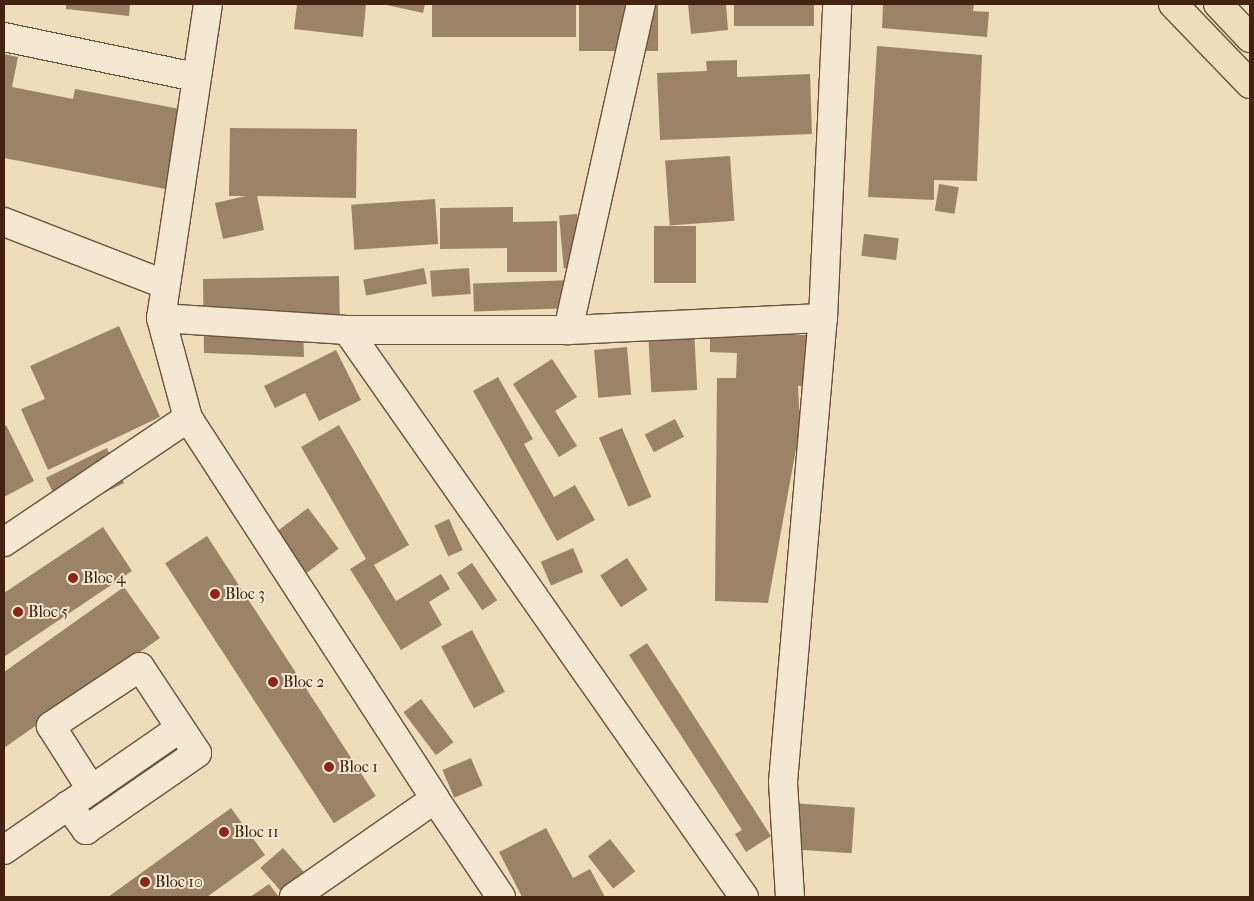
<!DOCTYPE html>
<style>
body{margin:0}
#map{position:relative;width:1254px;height:901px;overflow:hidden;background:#eedcba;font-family:"IM FELL French Canon",serif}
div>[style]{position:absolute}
.building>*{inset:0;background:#9c8368;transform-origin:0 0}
.roads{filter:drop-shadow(1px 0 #6e503a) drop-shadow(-1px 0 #6e503a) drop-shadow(0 1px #6e503a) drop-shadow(0 -1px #6e503a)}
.minor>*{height:28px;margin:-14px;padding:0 14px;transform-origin:14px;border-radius:14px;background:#f4e8d2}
.major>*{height:28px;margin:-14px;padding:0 14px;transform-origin:14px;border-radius:14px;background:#eedcba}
.dots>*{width:14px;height:14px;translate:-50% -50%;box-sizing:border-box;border:2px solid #f4e8d2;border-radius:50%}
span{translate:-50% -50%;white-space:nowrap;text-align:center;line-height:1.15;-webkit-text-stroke:4px #f4e8d2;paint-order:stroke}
.poi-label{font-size:16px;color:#432210}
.left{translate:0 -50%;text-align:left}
.frame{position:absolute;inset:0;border:5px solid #432210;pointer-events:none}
</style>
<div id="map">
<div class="building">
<i style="clip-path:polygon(66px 4px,130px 4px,129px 16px,66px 9px)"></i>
<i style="clip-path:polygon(297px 4px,366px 4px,363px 37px,294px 29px)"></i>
<i style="clip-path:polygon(382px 4px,425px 4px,423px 13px)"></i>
<i style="left:432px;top:4px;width:144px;height:33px"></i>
<i style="left:579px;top:4px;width:79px;height:47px"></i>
<i style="clip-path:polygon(688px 4px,726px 4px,728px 30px,691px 34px)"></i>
<i style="left:734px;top:4px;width:80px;height:22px"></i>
<i style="clip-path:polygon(883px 4px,974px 4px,973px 11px,989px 12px,987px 37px,882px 28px)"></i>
<i style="clip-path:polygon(877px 46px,982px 55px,977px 181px,934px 180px,934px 200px,868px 197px)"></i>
<i style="clip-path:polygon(4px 54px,18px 57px,12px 87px,73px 99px,75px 89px,206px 114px,197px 157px,176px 191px,4px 158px)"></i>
<i style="clip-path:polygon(737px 60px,737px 77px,810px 74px,812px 134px,660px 140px,657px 73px,707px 71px,706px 61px)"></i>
<i style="clip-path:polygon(230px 128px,357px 129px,356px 198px,257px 196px,264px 230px,223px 239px,215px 203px,246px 196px,229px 196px)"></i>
<i style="left:730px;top:156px;width:65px;height:65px;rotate:86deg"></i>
<i style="left:939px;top:184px;width:20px;height:27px;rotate:9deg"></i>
<i style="left:435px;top:199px;width:45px;height:84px;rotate:86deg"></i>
<i style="clip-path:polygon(513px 207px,513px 222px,557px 221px,557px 272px,507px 272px,507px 248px,440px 249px,440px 208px)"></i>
<i style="left:577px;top:214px;width:53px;height:18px;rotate:85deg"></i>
<i style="left:654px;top:226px;width:42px;height:57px"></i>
<i style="left:864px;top:234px;width:35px;height:22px;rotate:7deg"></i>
<i style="left:424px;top:268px;width:16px;height:62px;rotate:79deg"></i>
<i style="left:469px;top:268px;width:26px;height:39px;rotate:86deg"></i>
<i style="clip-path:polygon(339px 276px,340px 327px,303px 328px,304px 357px,204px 353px,203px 279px)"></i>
<i style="left:575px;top:280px;width:28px;height:102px;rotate:88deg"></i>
<i style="clip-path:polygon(119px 326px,160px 417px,48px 470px,21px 409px,45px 399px,30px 366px)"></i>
<i style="left:694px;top:329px;width:61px;height:46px;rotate:87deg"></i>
<i style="clip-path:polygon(710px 334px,811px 335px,811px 386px,798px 386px,800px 427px,768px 603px,715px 601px,717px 378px,736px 378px,737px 353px,710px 352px)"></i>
<i style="left:627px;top:347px;width:48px;height:33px;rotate:85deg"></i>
<i style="clip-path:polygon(336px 350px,361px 400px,319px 421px,305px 393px,275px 408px,264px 386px)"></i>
<i style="clip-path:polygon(552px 359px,577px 397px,555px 411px,577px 446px,559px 457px,513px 384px)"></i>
<i style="clip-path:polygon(498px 377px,533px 439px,524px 444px,554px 497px,575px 485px,595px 520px,557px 541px,473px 391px)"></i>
<i style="left:675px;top:419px;width:20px;height:34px;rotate:63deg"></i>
<i style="clip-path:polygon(6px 425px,34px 481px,4px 497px,4px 427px)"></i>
<i style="clip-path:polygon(339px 425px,409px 545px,374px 565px,396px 601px,441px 574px,450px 589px,429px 602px,442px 625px,401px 650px,350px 569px,366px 559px,301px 447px)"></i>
<i style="left:622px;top:428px;width:75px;height:25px;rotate:67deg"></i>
<i style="left:107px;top:448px;width:39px;height:68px;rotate:64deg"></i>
<i style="left:308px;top:508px;width:51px;height:47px;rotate:53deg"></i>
<i style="left:449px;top:519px;width:34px;height:16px;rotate:66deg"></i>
<i style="clip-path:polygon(103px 527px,132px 571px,4px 657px,4px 593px)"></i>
<i style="left:207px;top:536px;width:310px;height:50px;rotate:57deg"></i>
<i style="left:573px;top:548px;width:26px;height:35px;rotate:67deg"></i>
<i style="left:627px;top:558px;width:38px;height:32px;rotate:57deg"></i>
<i style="left:472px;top:563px;width:45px;height:18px;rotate:56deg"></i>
<i style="clip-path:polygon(124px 587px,160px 638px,4px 748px,4px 672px)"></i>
<i style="left:472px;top:630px;width:70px;height:35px;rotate:62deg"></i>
<i style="clip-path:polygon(647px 643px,771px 836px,746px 852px,735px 834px,742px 830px,629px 655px)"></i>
<i style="left:421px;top:699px;width:54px;height:22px;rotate:53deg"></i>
<i style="left:471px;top:758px;width:30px;height:31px;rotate:67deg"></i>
<i style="left:791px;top:803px;width:64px;height:46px;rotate:4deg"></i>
<i style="clip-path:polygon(231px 808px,265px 855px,207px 897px,108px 897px)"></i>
<i style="clip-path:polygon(546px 828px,573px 878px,590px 869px,605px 897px,522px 897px,499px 852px)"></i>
<i style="left:610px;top:839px;width:41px;height:28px;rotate:52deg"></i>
<i style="left:283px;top:848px;width:41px;height:30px;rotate:49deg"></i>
<i style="clip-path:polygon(269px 884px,279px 897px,250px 897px)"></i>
</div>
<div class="roads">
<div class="minor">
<i style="left:208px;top:4px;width:317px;rotate:98.5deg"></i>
<i style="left:161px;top:318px;width:104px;rotate:74.9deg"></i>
<i style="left:188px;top:418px;width:454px;rotate:57deg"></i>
<i style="left:435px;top:799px;width:172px;rotate:145.2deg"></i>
<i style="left:4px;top:37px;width:196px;rotate:11.8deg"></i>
<i style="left:4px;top:222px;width:172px;rotate:21.2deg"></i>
<i style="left:161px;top:318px;width:186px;rotate:3.7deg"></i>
<i style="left:347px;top:330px;width:221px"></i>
<i style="left:568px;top:330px;width:334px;rotate:-77.4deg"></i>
<i style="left:347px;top:330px;width:692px;rotate:55deg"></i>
<i style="left:568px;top:330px;width:255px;rotate:-2.7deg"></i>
<i style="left:4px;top:542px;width:222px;rotate:-34deg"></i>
<i style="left:435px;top:799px;width:118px;rotate:56deg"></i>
<i style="left:68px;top:805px;width:31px;rotate:54deg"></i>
<i style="left:86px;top:830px;width:135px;rotate:-34.7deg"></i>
<i style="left:197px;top:753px;width:103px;rotate:-123.5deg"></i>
<i style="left:140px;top:667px;width:107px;rotate:146.5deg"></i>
<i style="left:51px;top:726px;width:75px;rotate:57.6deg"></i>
<i style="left:4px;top:850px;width:214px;rotate:-34.7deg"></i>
<i style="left:790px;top:897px;width:115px;rotate:-93.5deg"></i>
<i style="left:783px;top:782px;width:466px;rotate:-85.1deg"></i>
<i style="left:823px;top:318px;width:314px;rotate:-87.4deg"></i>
</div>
<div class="major">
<i style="left:1173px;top:4px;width:111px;rotate:46.1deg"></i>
<i style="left:1218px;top:4px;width:47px;rotate:46.7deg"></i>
</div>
</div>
<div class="dots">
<i style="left:73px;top:578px;background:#8f2418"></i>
<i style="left:215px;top:594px;background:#8f2418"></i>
<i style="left:18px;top:612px;background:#8f2418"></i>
<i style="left:273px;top:682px;background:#8f2418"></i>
<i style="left:329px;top:767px;background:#8f2418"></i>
<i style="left:224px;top:832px;background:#8f2418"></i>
<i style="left:145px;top:882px;background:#8f2418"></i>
</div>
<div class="poi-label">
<span class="left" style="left:83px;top:578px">Bloc 4</span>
<span class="left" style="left:225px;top:594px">Bloc 3</span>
<span class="left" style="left:28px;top:612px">Bloc 5</span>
<span class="left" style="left:283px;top:682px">Bloc 2</span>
<span class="left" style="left:339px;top:767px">Bloc 1</span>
<span class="left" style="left:234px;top:832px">Bloc 11</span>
<span class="left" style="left:155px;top:882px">Bloc 10</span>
</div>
<div class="frame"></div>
</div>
